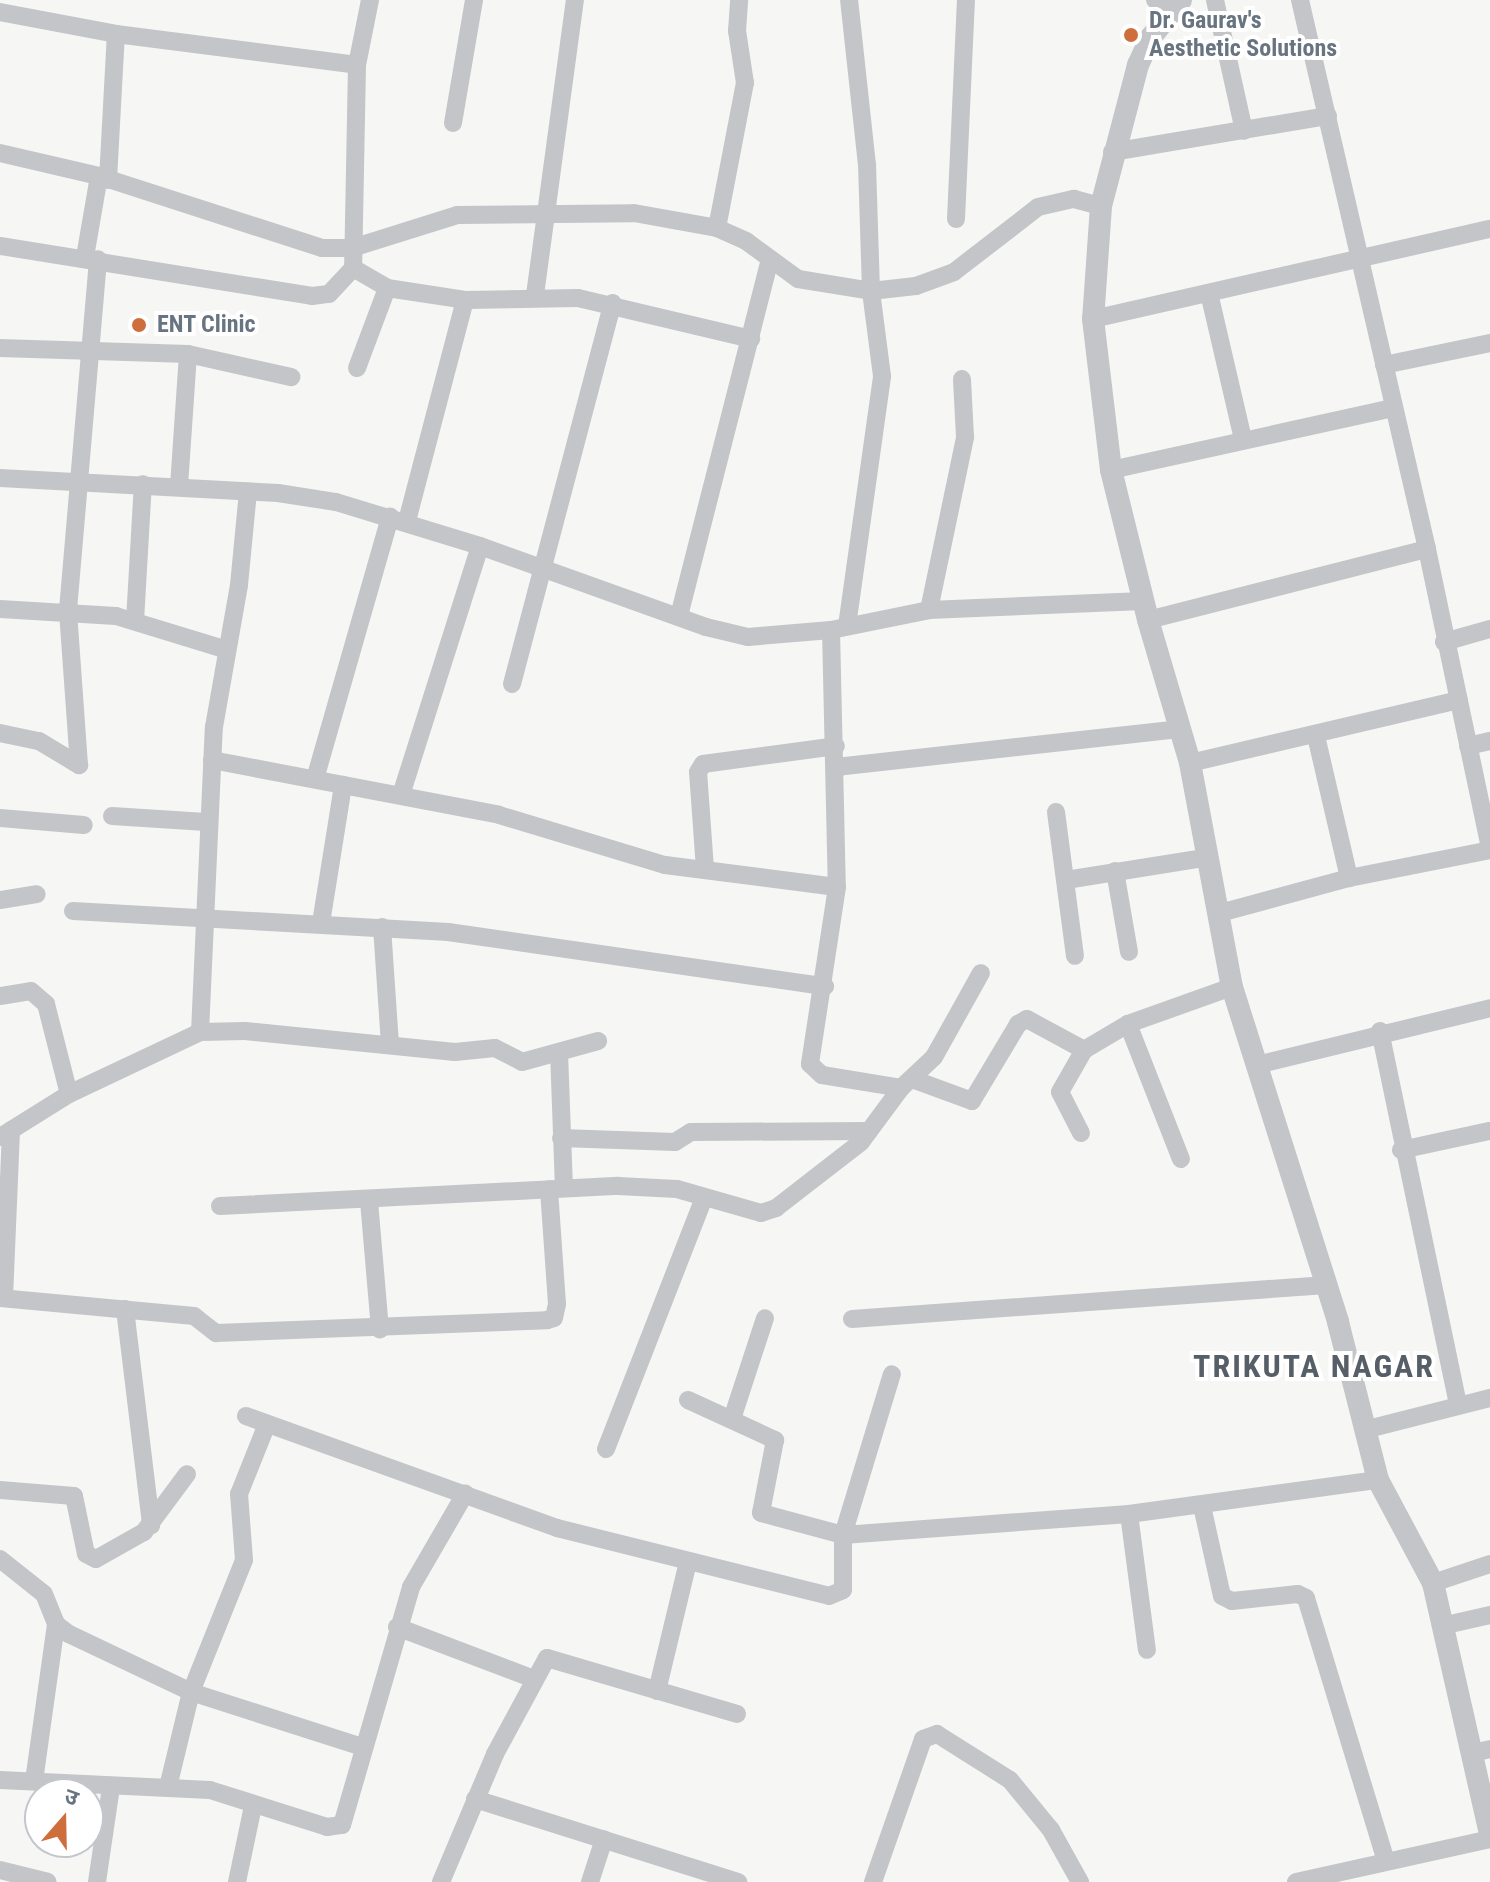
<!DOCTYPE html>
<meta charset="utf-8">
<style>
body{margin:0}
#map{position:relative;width:1490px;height:1882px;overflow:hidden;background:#f6f6f4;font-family:"Roboto Condensed","Noto Sans Devanagari",sans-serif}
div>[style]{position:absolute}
.minor>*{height:18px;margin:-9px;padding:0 9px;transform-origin:9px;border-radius:9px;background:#c3c5c8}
.tertiary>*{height:22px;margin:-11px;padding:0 11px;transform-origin:11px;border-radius:11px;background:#c3c5c8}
.dots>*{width:22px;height:22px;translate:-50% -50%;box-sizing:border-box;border:4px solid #fff;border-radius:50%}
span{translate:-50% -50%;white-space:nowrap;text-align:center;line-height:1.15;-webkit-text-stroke:8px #fff;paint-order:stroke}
.poi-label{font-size:24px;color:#697481;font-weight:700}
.left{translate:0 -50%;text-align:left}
.district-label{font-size:32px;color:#565e67;font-weight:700;letter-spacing:2px}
.north{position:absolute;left:24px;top:1778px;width:80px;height:80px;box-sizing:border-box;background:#fff;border:2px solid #c3c7cd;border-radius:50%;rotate:20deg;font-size:22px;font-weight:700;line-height:32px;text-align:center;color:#697481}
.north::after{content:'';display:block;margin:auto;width:28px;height:36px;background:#ce6e3c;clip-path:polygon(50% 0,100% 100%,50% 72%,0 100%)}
</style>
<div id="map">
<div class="minor">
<i style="left:370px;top:0;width:66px;rotate:101.3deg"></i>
<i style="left:357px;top:65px;width:203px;rotate:91.1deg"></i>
<i style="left:353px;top:268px;width:39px;rotate:30deg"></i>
<i style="left:387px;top:288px;width:79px;rotate:8.7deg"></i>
<i style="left:465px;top:300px;width:113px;rotate:-1deg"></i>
<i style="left:578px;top:298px;width:178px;rotate:13.3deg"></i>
<i style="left:1155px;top:0;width:18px;rotate:38deg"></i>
<i style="left:1215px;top:0;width:134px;rotate:77.5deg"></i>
<i style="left:1300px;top:0;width:563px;rotate:76.97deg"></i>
<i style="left:1427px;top:549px;width:305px;rotate:78.1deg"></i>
<i style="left:0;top:12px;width:118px;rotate:10.7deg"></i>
<i style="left:116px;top:34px;width:243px;rotate:7.3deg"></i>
<i style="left:453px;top:123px;width:125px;rotate:-80.3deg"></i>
<i style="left:1112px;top:152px;width:219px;rotate:-9.5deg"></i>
<i style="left:0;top:153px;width:102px;rotate:13.1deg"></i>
<i style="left:99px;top:176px;width:234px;rotate:17.9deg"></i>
<i style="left:322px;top:248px;width:30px"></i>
<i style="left:352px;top:248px;width:110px;rotate:-17.4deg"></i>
<i style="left:457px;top:215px;width:177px;rotate:-0.6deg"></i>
<i style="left:634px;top:213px;width:84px;rotate:10.2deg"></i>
<i style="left:717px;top:228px;width:32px;rotate:24deg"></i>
<i style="left:746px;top:241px;width:64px;rotate:36.2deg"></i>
<i style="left:798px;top:279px;width:74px;rotate:9.3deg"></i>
<i style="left:871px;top:291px;width:45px;rotate:-6.3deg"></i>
<i style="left:916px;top:286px;width:40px;rotate:-20.2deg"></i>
<i style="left:954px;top:272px;width:106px;rotate:-37.7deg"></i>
<i style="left:1038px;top:207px;width:37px;rotate:-13deg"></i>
<i style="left:1074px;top:199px;width:28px;rotate:15deg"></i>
<i style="left:108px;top:180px;width:146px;rotate:-86.9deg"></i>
<i style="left:956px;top:219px;width:219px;rotate:-87.4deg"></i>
<i style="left:717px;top:228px;width:148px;rotate:-79.1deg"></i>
<i style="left:745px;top:83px;width:53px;rotate:-98.7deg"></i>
<i style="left:737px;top:31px;width:31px;rotate:-86deg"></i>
<i style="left:0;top:246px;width:316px;rotate:9.1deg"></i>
<i style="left:312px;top:296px;width:17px;rotate:-7deg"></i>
<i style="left:329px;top:294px;width:35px;rotate:-47deg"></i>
<i style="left:85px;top:257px;width:82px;rotate:-80.2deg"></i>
<i style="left:1209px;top:293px;width:150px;rotate:76.9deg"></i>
<i style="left:535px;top:295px;width:298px;rotate:-82.3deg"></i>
<i style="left:1093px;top:319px;width:407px;rotate:-12.8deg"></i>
<i style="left:0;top:348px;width:188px;rotate:1.8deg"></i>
<i style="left:188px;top:354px;width:106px;rotate:12.6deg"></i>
<i style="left:1384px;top:365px;width:108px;rotate:-11.7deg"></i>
<i style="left:357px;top:368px;width:85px;rotate:-69.4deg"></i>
<i style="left:1111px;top:470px;width:288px;rotate:-12.4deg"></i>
<i style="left:0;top:478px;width:278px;rotate:3.1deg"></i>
<i style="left:278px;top:493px;width:59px;rotate:8.8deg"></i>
<i style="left:336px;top:502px;width:151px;rotate:17deg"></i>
<i style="left:480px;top:546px;width:240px;rotate:19.7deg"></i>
<i style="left:706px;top:627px;width:43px;rotate:13.4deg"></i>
<i style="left:748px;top:637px;width:83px;rotate:-4.8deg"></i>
<i style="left:831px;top:630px;width:100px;rotate:-11.5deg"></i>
<i style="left:929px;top:610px;width:214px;rotate:-2.4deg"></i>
<i style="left:179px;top:486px;width:132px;rotate:-86.1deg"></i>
<i style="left:407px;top:521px;width:228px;rotate:-75.3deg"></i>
<i style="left:0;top:609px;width:116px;rotate:3.5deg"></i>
<i style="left:116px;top:616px;width:116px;rotate:17deg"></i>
<i style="left:929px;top:610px;width:177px;rotate:-78.2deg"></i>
<i style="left:965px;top:437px;width:58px;rotate:-93deg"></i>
<i style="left:679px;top:616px;width:367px;rotate:-75.7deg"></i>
<i style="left:1148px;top:620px;width:288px;rotate:-14.3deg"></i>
<i style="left:135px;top:621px;width:137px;rotate:-86.7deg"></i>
<i style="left:847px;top:626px;width:252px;rotate:-82deg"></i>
<i style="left:882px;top:376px;width:86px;rotate:-97.4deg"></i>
<i style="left:871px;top:291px;width:126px;rotate:-91.8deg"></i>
<i style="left:867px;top:165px;width:166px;rotate:-96.2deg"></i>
<i style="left:831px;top:630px;width:257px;rotate:88.7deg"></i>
<i style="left:837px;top:887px;width:179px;rotate:98.7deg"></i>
<i style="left:810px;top:1064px;width:16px;rotate:43deg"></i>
<i style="left:822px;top:1075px;width:80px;rotate:9.3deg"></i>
<i style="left:1444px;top:642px;width:48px;rotate:-15.8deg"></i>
<i style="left:512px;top:684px;width:394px;rotate:-75.2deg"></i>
<i style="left:0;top:733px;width:40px;rotate:12deg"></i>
<i style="left:39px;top:741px;width:47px;rotate:31deg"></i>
<i style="left:79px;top:765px;width:155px;rotate:-94.1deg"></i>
<i style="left:68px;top:610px;width:352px;rotate:-85.1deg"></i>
<i style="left:1316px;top:736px;width:146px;rotate:76.9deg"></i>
<i style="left:1468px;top:746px;width:23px;rotate:-13deg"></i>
<i style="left:212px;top:760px;width:292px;rotate:10.8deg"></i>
<i style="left:499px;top:815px;width:173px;rotate:16.8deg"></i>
<i style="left:665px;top:865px;width:173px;rotate:7.3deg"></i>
<i style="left:1190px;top:763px;width:276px;rotate:-13.2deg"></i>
<i style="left:836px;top:767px;width:345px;rotate:-6.3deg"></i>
<i style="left:315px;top:779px;width:273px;rotate:-74deg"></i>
<i style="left:401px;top:795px;width:261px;rotate:-72.4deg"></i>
<i style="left:1056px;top:812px;width:145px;rotate:82.5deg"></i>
<i style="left:112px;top:816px;width:94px;rotate:3.7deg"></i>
<i style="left:0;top:818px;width:84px;rotate:4.8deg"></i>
<i style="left:705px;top:869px;width:97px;rotate:-94.1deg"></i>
<i style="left:698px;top:772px;width:9px;rotate:-58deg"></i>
<i style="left:703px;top:764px;width:134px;rotate:-7.7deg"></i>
<i style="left:1115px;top:871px;width:82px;rotate:80.2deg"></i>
<i style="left:1066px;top:880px;width:145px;rotate:-9.1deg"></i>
<i style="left:0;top:900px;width:37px;rotate:-9deg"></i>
<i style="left:73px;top:911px;width:376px;rotate:3.2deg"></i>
<i style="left:448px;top:932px;width:381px;rotate:8.2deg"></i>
<i style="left:1220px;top:913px;width:134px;rotate:-15.2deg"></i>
<i style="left:1349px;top:878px;width:144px;rotate:-11.2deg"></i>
<i style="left:321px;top:923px;width:140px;rotate:-80.9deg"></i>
<i style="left:382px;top:927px;width:118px;rotate:86.1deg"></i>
<i style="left:0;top:996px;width:31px;rotate:-9deg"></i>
<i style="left:31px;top:991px;width:20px;rotate:41deg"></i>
<i style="left:46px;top:1004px;width:93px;rotate:75.7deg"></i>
<i style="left:1128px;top:1024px;width:145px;rotate:68.6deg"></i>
<i style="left:1380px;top:1031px;width:381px;rotate:78.2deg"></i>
<i style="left:200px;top:1032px;width:305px;rotate:-87.4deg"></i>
<i style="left:214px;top:727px;width:144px;rotate:-80deg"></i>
<i style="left:239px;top:585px;width:94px;rotate:-84.5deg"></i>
<i style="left:559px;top:1052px;width:135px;rotate:87.9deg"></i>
<i style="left:1257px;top:1065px;width:240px;rotate:-13.7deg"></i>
<i style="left:912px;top:1079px;width:64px;rotate:20.1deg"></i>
<i style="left:972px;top:1101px;width:90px;rotate:-59.1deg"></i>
<i style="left:1018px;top:1024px;width:10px;rotate:-29deg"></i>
<i style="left:1027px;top:1019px;width:65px;rotate:28.5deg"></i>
<i style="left:1081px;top:1133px;width:46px;rotate:-117.1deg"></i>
<i style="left:1060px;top:1092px;width:48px;rotate:-60.3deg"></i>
<i style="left:1084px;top:1050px;width:51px;rotate:-30.6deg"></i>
<i style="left:1128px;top:1024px;width:110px;rotate:-19.6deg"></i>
<i style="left:0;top:1137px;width:81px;rotate:-31.9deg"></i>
<i style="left:69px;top:1094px;width:145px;rotate:-25.3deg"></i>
<i style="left:200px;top:1032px;width:45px;rotate:-1.3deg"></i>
<i style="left:245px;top:1031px;width:211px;rotate:5.7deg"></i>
<i style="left:455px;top:1052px;width:40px;rotate:-5.7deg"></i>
<i style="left:495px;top:1048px;width:30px;rotate:27deg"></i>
<i style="left:522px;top:1062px;width:79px;rotate:-15.4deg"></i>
<i style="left:561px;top:1138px;width:114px;rotate:2deg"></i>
<i style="left:675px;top:1142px;width:19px;rotate:-32deg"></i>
<i style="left:691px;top:1132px;width:178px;rotate:-0.3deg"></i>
<i style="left:1401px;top:1150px;width:91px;rotate:-12.1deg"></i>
<i style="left:369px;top:1201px;width:129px;rotate:85.1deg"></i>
<i style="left:220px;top:1206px;width:399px;rotate:-2.9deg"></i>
<i style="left:618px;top:1186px;width:59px;rotate:2.9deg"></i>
<i style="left:677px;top:1189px;width:87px;rotate:15.9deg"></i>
<i style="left:761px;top:1213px;width:16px;rotate:-18deg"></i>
<i style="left:776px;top:1208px;width:108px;rotate:-37.8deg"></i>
<i style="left:861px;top:1142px;width:67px;rotate:-53.5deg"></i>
<i style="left:901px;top:1088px;width:45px;rotate:-43.2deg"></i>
<i style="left:934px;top:1057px;width:96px;rotate:-60.8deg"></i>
<i style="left:0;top:1298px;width:195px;rotate:5.3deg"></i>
<i style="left:194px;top:1316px;width:28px;rotate:38deg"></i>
<i style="left:216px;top:1333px;width:331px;rotate:-2.2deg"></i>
<i style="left:547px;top:1320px;width:7px;rotate:-16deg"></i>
<i style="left:554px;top:1318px;width:14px;rotate:-78deg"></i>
<i style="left:557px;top:1304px;width:115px;rotate:-94deg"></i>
<i style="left:4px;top:1298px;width:168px;rotate:-87.6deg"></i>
<i style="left:125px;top:1309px;width:218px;rotate:83.1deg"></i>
<i style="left:852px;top:1319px;width:476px;rotate:-4.1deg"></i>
<i style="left:688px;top:1400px;width:96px;rotate:24.7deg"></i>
<i style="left:775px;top:1440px;width:74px;rotate:100.9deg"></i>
<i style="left:761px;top:1513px;width:85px;rotate:15deg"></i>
<i style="left:843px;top:1535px;width:287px;rotate:-4.2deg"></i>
<i style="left:1129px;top:1514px;width:251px;rotate:-7.8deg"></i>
<i style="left:246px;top:1416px;width:331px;rotate:19.8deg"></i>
<i style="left:557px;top:1528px;width:280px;rotate:14deg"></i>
<i style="left:829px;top:1596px;width:15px;rotate:-23deg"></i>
<i style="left:843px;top:1590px;width:55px;rotate:-90deg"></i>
<i style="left:843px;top:1535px;width:168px;rotate:-73.1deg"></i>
<i style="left:732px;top:1419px;width:106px;rotate:-71.9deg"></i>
<i style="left:1364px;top:1430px;width:130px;rotate:-14.3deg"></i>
<i style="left:606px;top:1449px;width:270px;rotate:-68.7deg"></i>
<i style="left:0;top:1490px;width:74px;rotate:4.6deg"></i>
<i style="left:74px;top:1496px;width:59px;rotate:78.3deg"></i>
<i style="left:86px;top:1554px;width:11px;rotate:27deg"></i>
<i style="left:96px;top:1559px;width:55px;rotate:-29.4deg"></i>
<i style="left:144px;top:1532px;width:72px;rotate:-53.4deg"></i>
<i style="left:1202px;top:1506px;width:92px;rotate:77.5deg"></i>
<i style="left:1222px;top:1596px;width:11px;rotate:27deg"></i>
<i style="left:1232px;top:1601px;width:66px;rotate:-6.1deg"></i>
<i style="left:1298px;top:1594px;width:9px;rotate:27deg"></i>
<i style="left:1306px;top:1598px;width:275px;rotate:73.1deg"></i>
<i style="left:1129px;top:1514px;width:137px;rotate:82.5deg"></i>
<i style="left:0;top:1559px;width:56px;rotate:38.5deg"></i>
<i style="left:44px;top:1594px;width:32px;rotate:68deg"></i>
<i style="left:56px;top:1624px;width:16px;rotate:38deg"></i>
<i style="left:69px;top:1634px;width:135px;rotate:25.4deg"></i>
<i style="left:191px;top:1692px;width:180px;rotate:17.8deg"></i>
<i style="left:1433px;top:1583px;width:60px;rotate:-18.4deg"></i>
<i style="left:1446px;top:1625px;width:45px;rotate:-12.8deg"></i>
<i style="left:397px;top:1627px;width:147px;rotate:20.8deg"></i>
<i style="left:657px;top:1691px;width:133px;rotate:-76.5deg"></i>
<i style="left:1473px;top:1753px;width:17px;rotate:-13deg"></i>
<i style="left:0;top:1780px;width:210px;rotate:2.7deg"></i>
<i style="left:210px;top:1790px;width:123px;rotate:17.5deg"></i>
<i style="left:327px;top:1827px;width:15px;rotate:-8deg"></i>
<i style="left:342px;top:1825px;width:248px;rotate:-73.8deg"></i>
<i style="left:411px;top:1587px;width:108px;rotate:-59.9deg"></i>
<i style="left:34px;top:1781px;width:159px;rotate:-82deg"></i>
<i style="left:168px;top:1787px;width:98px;rotate:-76.4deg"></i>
<i style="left:191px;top:1692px;width:142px;rotate:-68.1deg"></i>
<i style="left:244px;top:1560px;width:66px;rotate:-94.3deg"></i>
<i style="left:239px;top:1494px;width:75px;rotate:-68.2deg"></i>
<i style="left:475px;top:1799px;width:276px;rotate:17.5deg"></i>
<i style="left:0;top:1870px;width:49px;rotate:14deg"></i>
<i style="left:97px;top:1882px;width:96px;rotate:-81.6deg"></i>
<i style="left:237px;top:1882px;width:78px;rotate:-78.1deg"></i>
<i style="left:441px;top:1882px;width:139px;rotate:-67.1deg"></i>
<i style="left:495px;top:1754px;width:109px;rotate:-61.6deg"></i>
<i style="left:547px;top:1658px;width:198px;rotate:16.4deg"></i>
<i style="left:590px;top:1882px;width:45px;rotate:-72deg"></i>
<i style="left:873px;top:1882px;width:151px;rotate:-70.7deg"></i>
<i style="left:923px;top:1739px;width:15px;rotate:-20deg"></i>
<i style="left:937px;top:1734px;width:86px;rotate:32.2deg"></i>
<i style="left:1010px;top:1780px;width:65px;rotate:50.6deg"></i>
<i style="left:1051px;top:1830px;width:60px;rotate:60.9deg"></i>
<i style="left:1296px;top:1882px;width:199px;rotate:-12.5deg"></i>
</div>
<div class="tertiary">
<i style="left:1181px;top:0;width:48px;rotate:129deg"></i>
<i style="left:1151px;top:37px;width:31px;rotate:115deg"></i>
<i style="left:1138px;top:65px;width:146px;rotate:104.7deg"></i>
<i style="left:1101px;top:206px;width:113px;rotate:94deg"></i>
<i style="left:1093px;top:319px;width:152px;rotate:83.2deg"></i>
<i style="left:1111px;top:470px;width:154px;rotate:76.1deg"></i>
<i style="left:1148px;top:620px;width:149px;rotate:73.6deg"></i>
<i style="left:1190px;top:763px;width:228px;rotate:79.4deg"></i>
<i style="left:1232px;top:987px;width:351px;rotate:72.4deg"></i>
<i style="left:1338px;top:1322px;width:163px;rotate:75.8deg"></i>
<i style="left:1378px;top:1480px;width:117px;rotate:61.9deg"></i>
<i style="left:1433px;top:1583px;width:256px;rotate:77.2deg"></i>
</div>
<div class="dots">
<i style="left:1131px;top:35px;background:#ce6e3c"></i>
<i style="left:139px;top:325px;background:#ce6e3c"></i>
</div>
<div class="poi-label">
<span class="left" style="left:1149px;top:35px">Dr. Gaurav's<br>Aesthetic Solutions</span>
<span class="left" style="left:157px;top:325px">ENT Clinic</span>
</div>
<div class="district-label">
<span style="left:1314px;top:1366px">TRIKUTA NAGAR</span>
</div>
<div class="north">उ</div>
</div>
